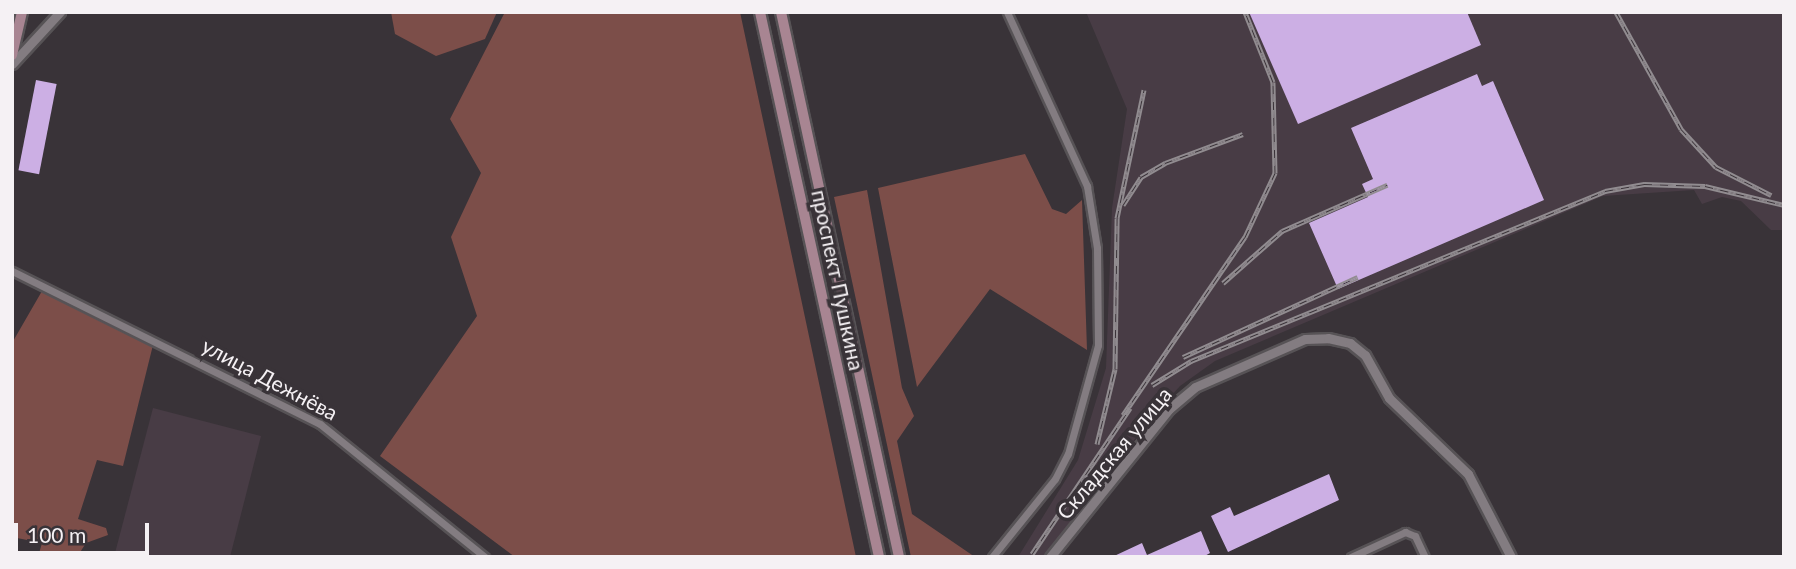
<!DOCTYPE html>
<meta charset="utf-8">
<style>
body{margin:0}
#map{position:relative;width:1796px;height:569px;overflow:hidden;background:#393338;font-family:Lato,sans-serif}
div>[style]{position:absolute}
.built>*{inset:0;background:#483c45}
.green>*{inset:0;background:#7c4e49}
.building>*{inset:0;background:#ccafe4;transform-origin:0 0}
.roads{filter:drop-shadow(2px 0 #575356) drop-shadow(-2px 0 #575356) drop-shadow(0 2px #575356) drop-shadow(0 -2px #575356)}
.minor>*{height:7px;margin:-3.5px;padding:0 3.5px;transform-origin:3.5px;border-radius:3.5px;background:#837c81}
.tertiary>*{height:9px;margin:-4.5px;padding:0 4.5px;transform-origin:4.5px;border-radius:4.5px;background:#837c81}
.secondary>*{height:10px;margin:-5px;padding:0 5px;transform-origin:5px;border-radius:5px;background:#a88592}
.rail>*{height:5px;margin-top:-2.5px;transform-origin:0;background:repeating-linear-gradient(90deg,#393338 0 8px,#918c90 0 16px);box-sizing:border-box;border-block:2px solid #918c90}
span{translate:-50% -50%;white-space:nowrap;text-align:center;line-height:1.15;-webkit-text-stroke:7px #393338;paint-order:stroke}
.street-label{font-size:21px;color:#f5f1f4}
.frame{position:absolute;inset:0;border:14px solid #f5f1f4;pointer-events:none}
.scale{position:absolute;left:14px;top:523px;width:135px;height:32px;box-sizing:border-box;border:4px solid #f5f1f4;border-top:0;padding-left:9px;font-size:21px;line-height:24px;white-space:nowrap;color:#f5f1f4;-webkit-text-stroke:5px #393338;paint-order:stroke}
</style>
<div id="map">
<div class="built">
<i style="clip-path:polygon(1086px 12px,1784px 12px,1784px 230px,1771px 230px,1741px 201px,1722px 197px,1702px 204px,1694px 190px,1603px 196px,1215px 361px,1180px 386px,1152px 417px,1043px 557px,1018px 557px,1078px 460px,1106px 368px,1112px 208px,1127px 109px)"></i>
<i style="clip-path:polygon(153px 408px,261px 436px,230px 557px,114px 557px)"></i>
</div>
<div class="green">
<i style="clip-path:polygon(391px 12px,497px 12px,485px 39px,436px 56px,395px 34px)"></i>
<i style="clip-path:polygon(505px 12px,740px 12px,856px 557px,515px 557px,380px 456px,477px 316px,451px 237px,481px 173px,450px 119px)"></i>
<i style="clip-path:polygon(1025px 154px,1052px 209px,1066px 214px,1082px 200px,1087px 350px,990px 289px,917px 387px,878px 188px)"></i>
<i style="clip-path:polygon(867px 190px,902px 388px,914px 416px,897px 441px,912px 514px,975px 557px,911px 557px,834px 197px)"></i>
<i style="clip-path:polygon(42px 291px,153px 345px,123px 466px,97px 460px,78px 519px,106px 528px,108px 535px,86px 543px,77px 557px,38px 557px,42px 543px,12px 537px,12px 343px)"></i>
</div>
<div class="building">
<i style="clip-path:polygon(1249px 12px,1467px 12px,1481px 45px,1298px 124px)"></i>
<i style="clip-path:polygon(1477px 74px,1482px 86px,1493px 81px,1544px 200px,1338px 289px,1309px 223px,1368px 197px,1362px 184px,1373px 179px,1351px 128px)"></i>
<i style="left:36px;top:80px;width:21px;height:92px;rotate:11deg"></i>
<i style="clip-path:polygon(1329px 474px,1339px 500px,1228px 552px,1211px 516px,1230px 507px,1234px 516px)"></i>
<i style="clip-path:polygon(1201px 531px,1210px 553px,1203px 557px,1112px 557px,1142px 543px,1147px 555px)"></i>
</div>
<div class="roads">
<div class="minor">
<i style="left:12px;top:271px;width:344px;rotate:26.4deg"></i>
<i style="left:320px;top:424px;width:212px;rotate:38.9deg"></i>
<i style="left:992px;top:557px;width:100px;rotate:-51.1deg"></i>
<i style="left:1055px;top:479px;width:28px;rotate:-63deg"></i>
<i style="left:1068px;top:454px;width:113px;rotate:-74.6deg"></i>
<i style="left:1098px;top:345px;width:97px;rotate:-90.6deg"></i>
<i style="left:1097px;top:248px;width:63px;rotate:-99.2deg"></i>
<i style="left:1087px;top:186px;width:192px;rotate:-114.7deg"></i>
<i style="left:1351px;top:557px;width:60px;rotate:-24.8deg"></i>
<i style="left:1405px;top:532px;width:11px;rotate:22deg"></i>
<i style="left:1415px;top:536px;width:23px;rotate:65deg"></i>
</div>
<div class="tertiary">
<i style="left:12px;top:64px;width:71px;rotate:-47.3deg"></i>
<i style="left:1050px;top:557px;width:190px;rotate:-51.2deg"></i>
<i style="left:1169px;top:409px;width:34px;rotate:-40deg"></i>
<i style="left:1195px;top:387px;width:120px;rotate:-23.6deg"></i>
<i style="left:1305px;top:339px;width:23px;rotate:-2deg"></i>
<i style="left:1328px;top:338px;width:23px;rotate:13deg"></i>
<i style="left:1350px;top:343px;width:19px;rotate:39deg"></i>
<i style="left:1365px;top:355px;width:49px;rotate:60.8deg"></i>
<i style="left:1389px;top:398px;width:110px;rotate:43.9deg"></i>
<i style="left:1468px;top:474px;width:93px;rotate:62.6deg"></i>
</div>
<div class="secondary">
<i style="left:760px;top:12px;width:558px;rotate:77.68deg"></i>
<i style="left:781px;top:12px;width:558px;rotate:77.78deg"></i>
<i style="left:12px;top:55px;width:44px;rotate:-76.9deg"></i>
</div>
</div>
<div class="rail">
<i style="left:1616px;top:12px;width:134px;rotate:60.9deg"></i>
<i style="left:1681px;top:129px;width:52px;rotate:47.4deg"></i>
<i style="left:1716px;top:167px;width:62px;rotate:27deg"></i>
<i style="left:1123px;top:205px;width:33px;rotate:-57deg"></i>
<i style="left:1141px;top:177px;width:28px;rotate:-30deg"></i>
<i style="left:1165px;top:163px;width:83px;rotate:-20.4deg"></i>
<i style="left:1223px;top:283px;width:79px;rotate:-41.4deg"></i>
<i style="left:1282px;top:231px;width:115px;rotate:-23.7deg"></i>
<i style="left:1183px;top:357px;width:192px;rotate:-24.6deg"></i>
<i style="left:1152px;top:385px;width:46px;rotate:-31.6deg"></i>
<i style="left:1191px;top:361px;width:448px;rotate:-22.3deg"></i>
<i style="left:1605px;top:191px;width:40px;rotate:-10deg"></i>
<i style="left:1644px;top:184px;width:61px;rotate:1.9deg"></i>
<i style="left:1705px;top:186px;width:81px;rotate:13.5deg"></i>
<i style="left:1123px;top:415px;width:216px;rotate:-55.6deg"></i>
<i style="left:1245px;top:237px;width:71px;rotate:-64.9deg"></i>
<i style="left:1275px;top:173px;width:91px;rotate:-91.3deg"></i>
<i style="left:1273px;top:82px;width:75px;rotate:-111.8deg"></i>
<i style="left:1097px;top:444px;width:77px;rotate:-76.5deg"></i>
<i style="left:1115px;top:369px;width:151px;rotate:-89.2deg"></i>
<i style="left:1117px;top:218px;width:131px;rotate:-78.1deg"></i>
<i style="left:1032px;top:554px;width:176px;rotate:-56.1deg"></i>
</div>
<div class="street-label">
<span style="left:838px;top:280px;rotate:78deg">проспект Пушкина</span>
<span style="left:270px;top:379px;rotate:28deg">улица Дежнёва</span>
<span style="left:1114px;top:453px;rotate:-50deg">Складская улица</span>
</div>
<div class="frame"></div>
<div class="scale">100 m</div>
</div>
